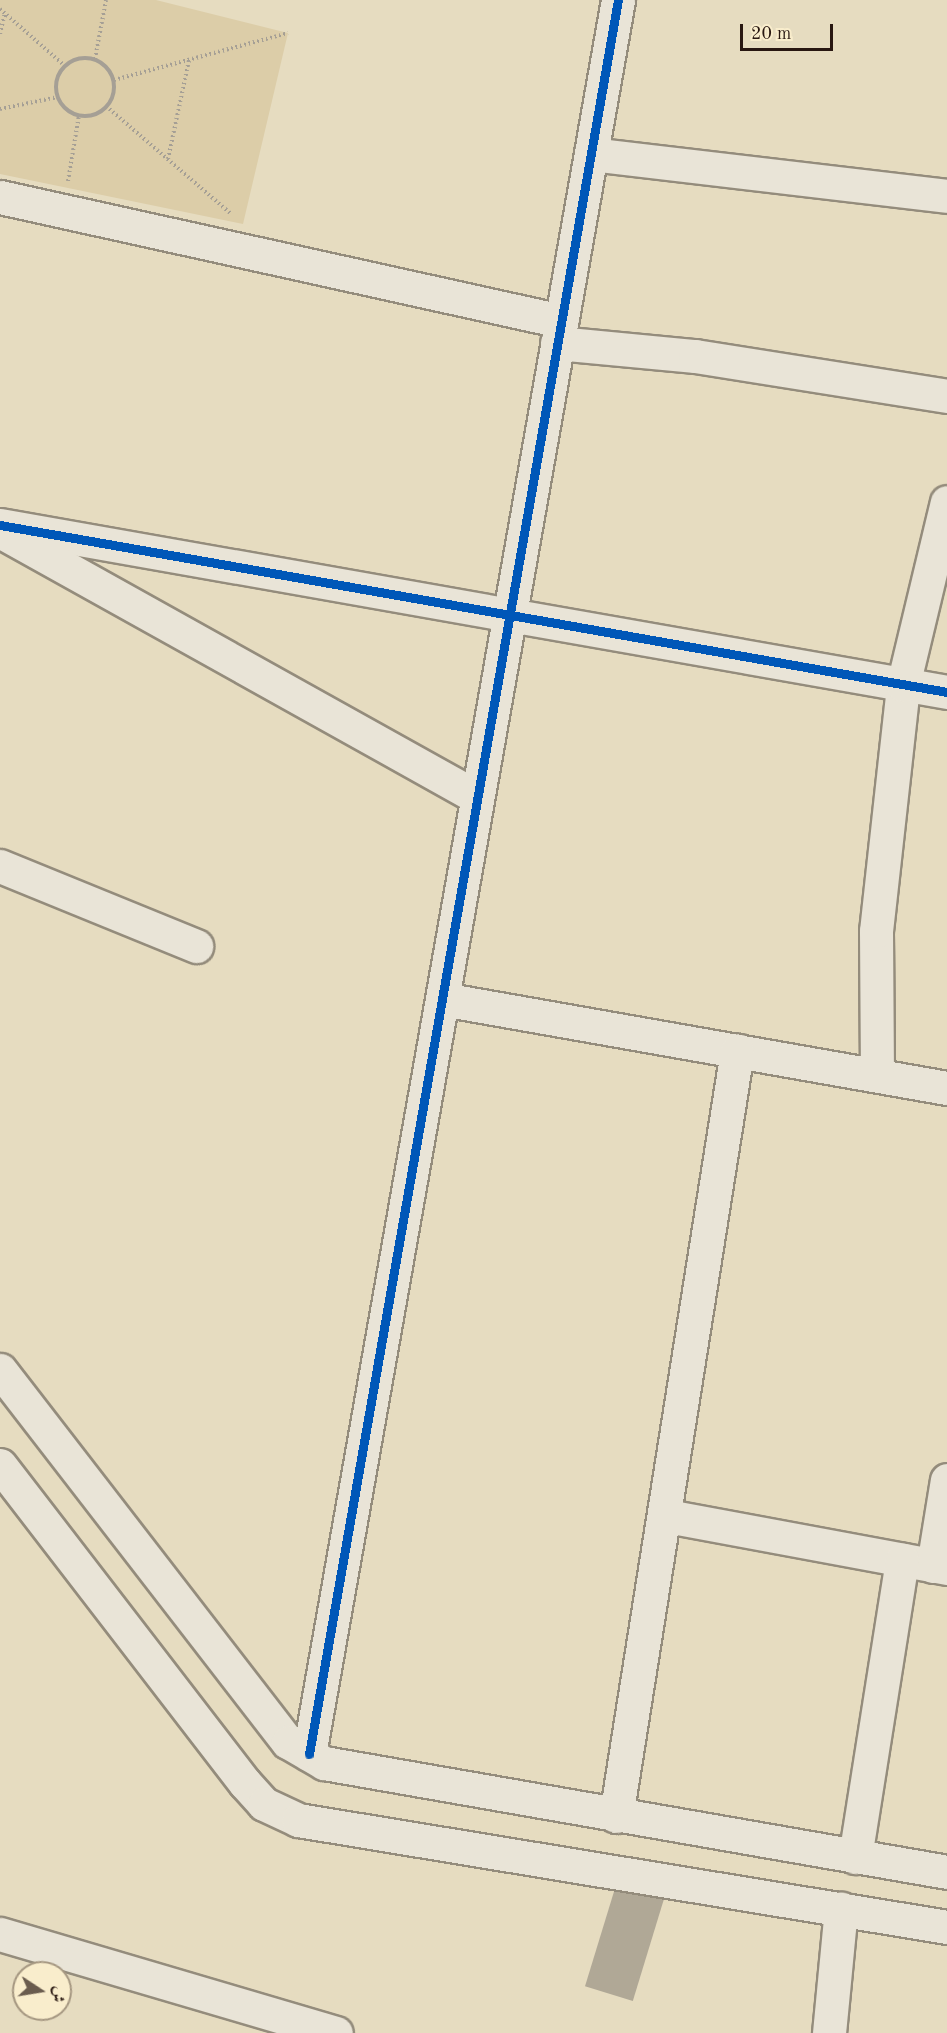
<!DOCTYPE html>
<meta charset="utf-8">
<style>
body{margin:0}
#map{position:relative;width:947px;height:2033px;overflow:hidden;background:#e6dcc0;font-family:"Old Standard TT",Amiri,serif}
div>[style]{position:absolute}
.green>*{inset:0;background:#dccda8}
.building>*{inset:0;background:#b0a896;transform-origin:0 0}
.path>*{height:4px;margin-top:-2px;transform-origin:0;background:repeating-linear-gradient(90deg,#a59f95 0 1.5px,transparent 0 4.5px)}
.path>.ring{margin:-2px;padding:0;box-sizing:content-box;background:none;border:4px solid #a59f95;border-radius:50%}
.roads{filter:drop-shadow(2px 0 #948c7c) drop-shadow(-2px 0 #948c7c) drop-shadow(0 2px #948c7c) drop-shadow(0 -2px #948c7c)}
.minor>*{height:33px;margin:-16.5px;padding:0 16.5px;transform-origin:16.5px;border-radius:16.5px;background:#e9e4d7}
.secondary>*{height:33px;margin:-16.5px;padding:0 16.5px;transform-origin:16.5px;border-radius:16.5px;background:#e9e4d7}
.cycleway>*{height:9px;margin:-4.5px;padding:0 4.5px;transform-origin:4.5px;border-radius:4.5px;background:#0057b8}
span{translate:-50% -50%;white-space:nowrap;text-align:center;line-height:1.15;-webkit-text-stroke:6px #f9edcc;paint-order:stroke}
.north{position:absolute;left:12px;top:1961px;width:60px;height:60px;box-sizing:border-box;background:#f9edcc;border:2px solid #a59781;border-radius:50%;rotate:102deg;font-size:16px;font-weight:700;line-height:24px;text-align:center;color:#281711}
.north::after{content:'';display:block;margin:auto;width:21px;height:27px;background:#6a5c4e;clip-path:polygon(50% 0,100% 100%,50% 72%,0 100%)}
.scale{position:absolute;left:740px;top:24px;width:93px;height:27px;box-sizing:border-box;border:3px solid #281711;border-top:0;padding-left:8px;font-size:18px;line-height:21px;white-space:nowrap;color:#281711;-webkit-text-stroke:4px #f9edcc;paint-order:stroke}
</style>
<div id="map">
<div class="green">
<i style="clip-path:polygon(0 0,156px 0,288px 33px,243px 224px,0 174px)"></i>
</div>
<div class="building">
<i style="left:616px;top:1885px;width:50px;height:106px;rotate:17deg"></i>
</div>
<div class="path">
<i style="left:0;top:9px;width:86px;rotate:41.2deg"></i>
<i style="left:0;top:34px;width:22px;rotate:-77deg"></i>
<i class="ring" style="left:56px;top:58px;width:54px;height:54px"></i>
<i style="left:95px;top:59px;width:60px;rotate:-79.4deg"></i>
<i style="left:114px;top:80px;width:180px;rotate:-15.1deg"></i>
<i style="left:106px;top:106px;width:165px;rotate:40.8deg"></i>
<i style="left:0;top:109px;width:59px;rotate:-11.7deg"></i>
<i style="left:168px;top:159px;width:101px;rotate:-78deg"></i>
<i style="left:68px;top:181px;width:67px;rotate:-80.5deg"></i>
</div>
<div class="roads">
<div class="minor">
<i style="left:591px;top:154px;width:358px;rotate:6.7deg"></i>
<i style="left:0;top:197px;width:575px;rotate:12.46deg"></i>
<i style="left:557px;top:343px;width:139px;rotate:5.4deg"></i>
<i style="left:695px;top:356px;width:255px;rotate:9deg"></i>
<i style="left:0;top:525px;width:962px;rotate:10deg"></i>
<i style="left:7px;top:535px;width:538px;rotate:29.14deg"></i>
<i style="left:0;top:866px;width:212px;rotate:22.2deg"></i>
<i style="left:442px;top:999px;width:513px;rotate:10deg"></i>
<i style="left:877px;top:1075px;width:144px;rotate:-90.4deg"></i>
<i style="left:876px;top:931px;width:247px;rotate:-83.7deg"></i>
<i style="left:903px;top:685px;width:188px;rotate:-76.5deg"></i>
<i style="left:667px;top:1516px;width:285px;rotate:10.5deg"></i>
<i style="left:933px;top:1566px;width:87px;rotate:-80.8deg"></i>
<i style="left:309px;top:1754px;width:1781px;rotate:-80.01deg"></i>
<i style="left:616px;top:1816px;width:775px;rotate:-81.01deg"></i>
<i style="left:855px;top:1857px;width:301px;rotate:-81deg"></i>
<i style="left:0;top:1934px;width:350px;rotate:16.4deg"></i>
<i style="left:829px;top:2033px;width:125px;rotate:-84.5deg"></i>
</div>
<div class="secondary">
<i style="left:0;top:1370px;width:470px;rotate:52.3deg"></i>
<i style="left:288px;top:1742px;width:42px;rotate:30.3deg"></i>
<i style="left:324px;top:1763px;width:632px;rotate:9.92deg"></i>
<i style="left:0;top:1465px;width:401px;rotate:52.4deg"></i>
<i style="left:245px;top:1783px;width:28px;rotate:48deg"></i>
<i style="left:264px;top:1804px;width:38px;rotate:25deg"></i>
<i style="left:298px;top:1820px;width:658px;rotate:9.36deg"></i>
</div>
</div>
<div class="cycleway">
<i style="left:0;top:525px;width:962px;rotate:10deg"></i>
<i style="left:309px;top:1754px;width:1781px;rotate:-80.01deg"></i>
</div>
<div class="north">ش</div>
<div class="scale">20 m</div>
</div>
